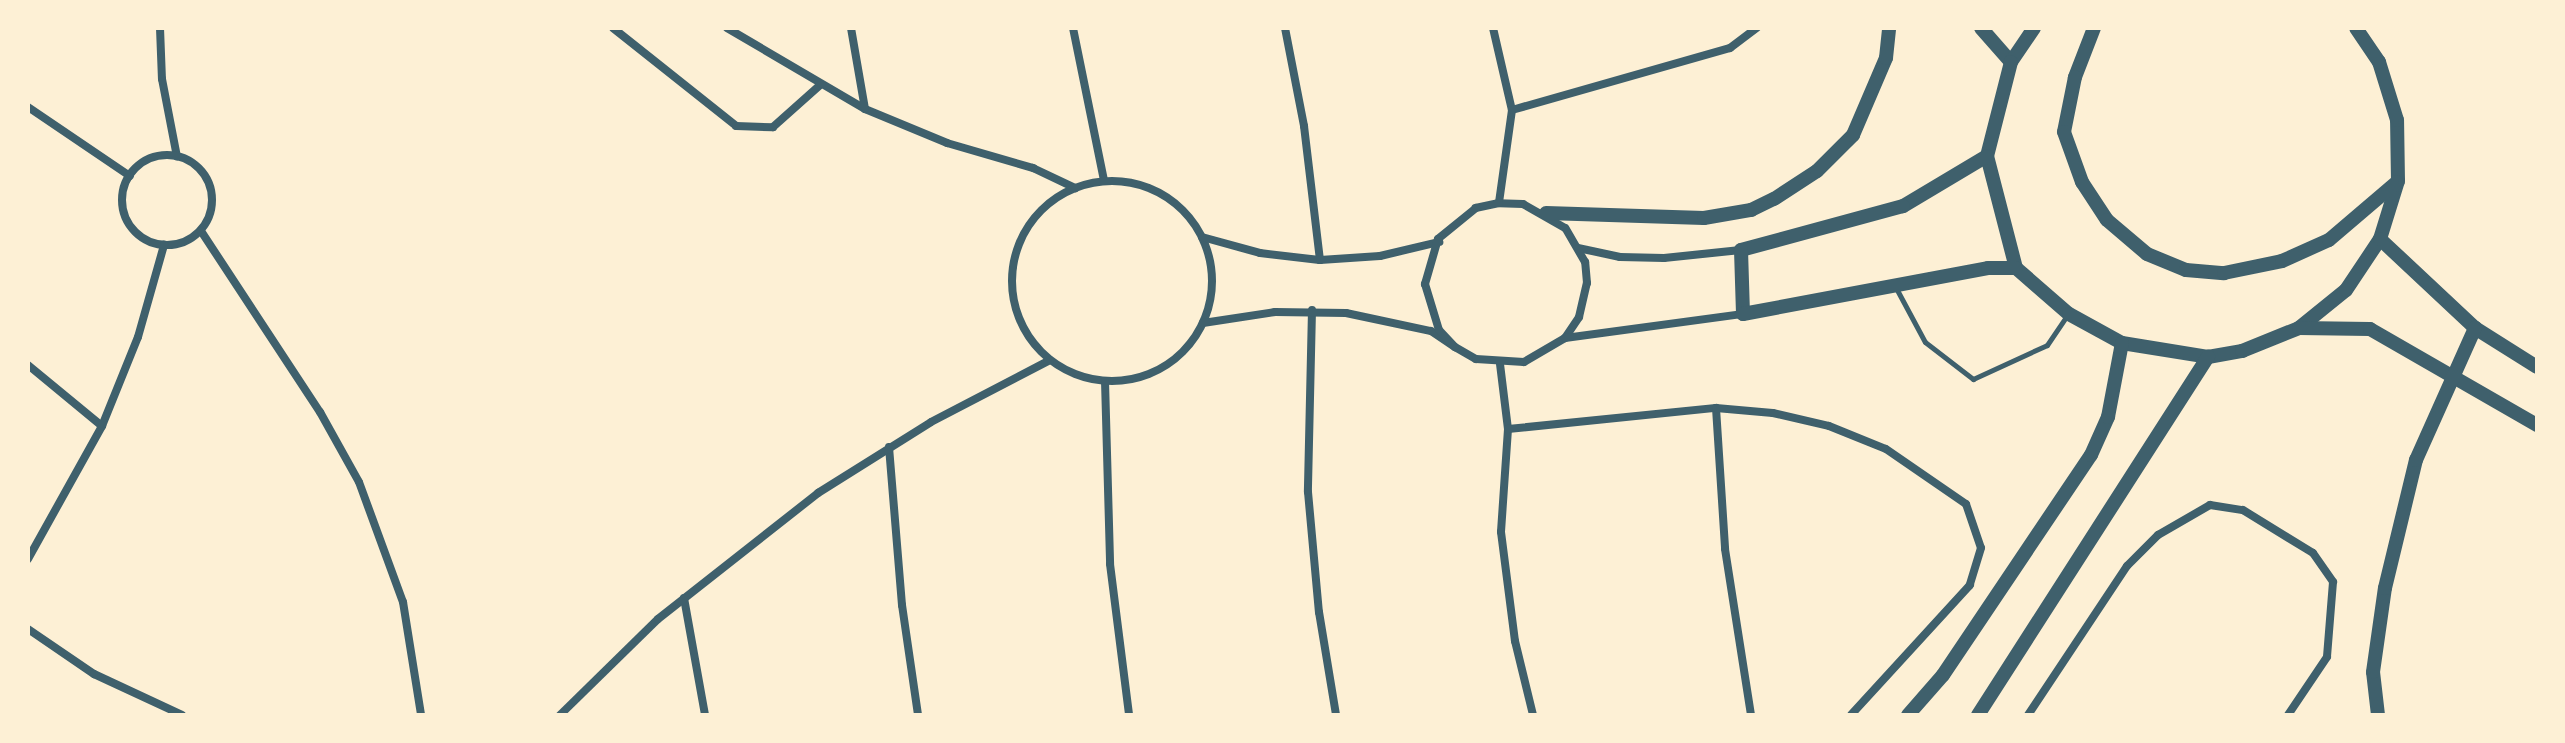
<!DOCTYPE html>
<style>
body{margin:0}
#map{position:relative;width:2565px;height:743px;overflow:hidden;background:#fdf0d5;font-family:Raleway,sans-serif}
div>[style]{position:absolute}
.service>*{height:5px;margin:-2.5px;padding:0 2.5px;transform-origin:2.5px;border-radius:2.5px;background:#3f606c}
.minor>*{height:8px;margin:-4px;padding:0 4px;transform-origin:4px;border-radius:4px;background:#3f606c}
.minor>.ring{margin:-4px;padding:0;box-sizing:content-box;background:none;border:8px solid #3f606c;border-radius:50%}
.tertiary>*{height:14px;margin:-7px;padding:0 7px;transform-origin:7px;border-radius:7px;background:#3f606c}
span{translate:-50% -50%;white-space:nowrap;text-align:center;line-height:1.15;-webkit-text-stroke:6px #fdf0d5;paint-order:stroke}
.frame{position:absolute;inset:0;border:30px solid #fdf0d5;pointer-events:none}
</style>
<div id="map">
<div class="service">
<i style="left:1896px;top:288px;width:61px;rotate:61.8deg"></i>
<i style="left:1925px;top:342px;width:61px;rotate:37.6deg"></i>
<i style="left:1973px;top:379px;width:81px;rotate:-24.7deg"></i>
<i style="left:2047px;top:345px;width:34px;rotate:-56deg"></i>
</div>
<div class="minor">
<i style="left:160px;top:28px;width:51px;rotate:87.8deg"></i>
<i style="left:162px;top:79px;width:79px;rotate:79.1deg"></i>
<i style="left:613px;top:28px;width:157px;rotate:38.5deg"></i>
<i style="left:736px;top:126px;width:37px;rotate:2deg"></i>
<i style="left:773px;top:127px;width:62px;rotate:-41.7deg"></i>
<i style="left:727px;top:28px;width:160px;rotate:30.4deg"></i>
<i style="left:865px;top:109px;width:89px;rotate:22.5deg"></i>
<i style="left:947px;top:143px;width:90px;rotate:16.2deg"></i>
<i style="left:1033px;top:168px;width:47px;rotate:25.5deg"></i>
<i style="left:851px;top:28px;width:82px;rotate:80.2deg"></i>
<i style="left:1073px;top:28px;width:156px;rotate:78.5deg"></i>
<i style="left:1285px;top:28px;width:100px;rotate:79deg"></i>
<i style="left:1304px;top:126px;width:135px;rotate:83.2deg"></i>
<i style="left:1493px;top:28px;width:84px;rotate:77deg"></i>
<i style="left:1512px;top:110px;width:94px;rotate:98deg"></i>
<i style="left:28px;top:107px;width:123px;rotate:34.1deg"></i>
<i style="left:1512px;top:110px;width:227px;rotate:-15.9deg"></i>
<i style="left:1730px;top:48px;width:34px;rotate:-37deg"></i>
<i class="ring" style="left:122px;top:155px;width:82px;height:82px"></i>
<i class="ring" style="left:1012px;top:181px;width:192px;height:192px"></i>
<i style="left:201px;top:231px;width:217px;rotate:56.7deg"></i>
<i style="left:320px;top:412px;width:80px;rotate:60.9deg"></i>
<i style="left:359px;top:482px;width:128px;rotate:69.9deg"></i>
<i style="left:403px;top:602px;width:114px;rotate:80.9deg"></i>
<i style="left:1202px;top:237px;width:60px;rotate:15.4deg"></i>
<i style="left:1260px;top:253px;width:60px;rotate:6.7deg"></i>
<i style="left:1320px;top:260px;width:60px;rotate:-3.8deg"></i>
<i style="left:1380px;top:256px;width:61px;rotate:-13.3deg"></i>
<i style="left:1578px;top:248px;width:43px;rotate:12.1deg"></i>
<i style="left:1620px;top:257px;width:44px;rotate:1.3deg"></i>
<i style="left:1664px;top:258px;width:77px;rotate:-5.9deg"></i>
<i style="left:1312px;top:310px;width:182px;rotate:91.3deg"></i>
<i style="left:1308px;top:492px;width:121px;rotate:84.8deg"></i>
<i style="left:1319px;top:612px;width:104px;rotate:80.6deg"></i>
<i style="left:1203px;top:323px;width:73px;rotate:-8.7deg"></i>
<i style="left:1275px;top:312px;width:71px;rotate:0.8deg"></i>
<i style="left:1346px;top:313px;width:87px;rotate:12deg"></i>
<i style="left:1431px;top:331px;width:29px;rotate:34deg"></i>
<i style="left:1455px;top:347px;width:24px;rotate:30deg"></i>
<i style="left:1476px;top:359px;width:48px;rotate:3.6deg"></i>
<i style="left:1524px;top:362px;width:48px;rotate:-30.3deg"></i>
<i style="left:1565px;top:338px;width:25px;rotate:-56deg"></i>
<i style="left:1579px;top:317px;width:35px;rotate:-77deg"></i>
<i style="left:1587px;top:283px;width:21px;rotate:-95deg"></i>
<i style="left:1585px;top:262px;width:39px;rotate:-120deg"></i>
<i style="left:1565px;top:228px;width:48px;rotate:-150.3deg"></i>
<i style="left:1523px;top:204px;width:24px;rotate:-178deg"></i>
<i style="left:1499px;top:203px;width:24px;rotate:168deg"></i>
<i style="left:1476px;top:208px;width:49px;rotate:140.8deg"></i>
<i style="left:1438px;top:239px;width:47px;rotate:106.1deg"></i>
<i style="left:1425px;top:284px;width:48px;rotate:73.1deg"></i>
<i style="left:1439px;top:330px;width:23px;rotate:47deg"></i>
<i style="left:1565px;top:338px;width:180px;rotate:-7.7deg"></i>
<i style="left:1500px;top:364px;width:65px;rotate:83deg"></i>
<i style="left:1508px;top:429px;width:103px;rotate:93.9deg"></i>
<i style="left:1501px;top:532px;width:110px;rotate:82.7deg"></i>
<i style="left:1515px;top:641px;width:76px;rotate:76.3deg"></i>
<i style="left:28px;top:365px;width:96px;rotate:39.5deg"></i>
<i style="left:1105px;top:381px;width:183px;rotate:88.4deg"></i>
<i style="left:1110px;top:564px;width:152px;rotate:82.8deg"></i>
<i style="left:1716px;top:408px;width:141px;rotate:86.3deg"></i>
<i style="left:1725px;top:549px;width:168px;rotate:81.1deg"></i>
<i style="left:1508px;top:429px;width:209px;rotate:-5.8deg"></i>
<i style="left:1716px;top:408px;width:57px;rotate:5deg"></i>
<i style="left:1773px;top:413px;width:57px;rotate:13.1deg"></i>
<i style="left:1829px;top:426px;width:61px;rotate:22deg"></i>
<i style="left:1886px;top:449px;width:97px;rotate:34.5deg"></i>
<i style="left:1966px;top:504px;width:46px;rotate:71.2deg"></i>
<i style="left:1981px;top:548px;width:39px;rotate:107deg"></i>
<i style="left:1970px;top:585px;width:176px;rotate:132.5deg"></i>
<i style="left:889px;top:447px;width:159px;rotate:85.3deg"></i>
<i style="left:902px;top:605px;width:111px;rotate:81.7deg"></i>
<i style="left:28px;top:559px;width:152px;rotate:-60.9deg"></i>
<i style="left:102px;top:426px;width:96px;rotate:-68deg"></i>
<i style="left:138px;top:337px;width:96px;rotate:-74.2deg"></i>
<i style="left:684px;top:598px;width:119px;rotate:79.8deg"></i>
<i style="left:28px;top:629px;width:80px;rotate:34.3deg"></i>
<i style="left:94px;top:674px;width:97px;rotate:25deg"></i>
<i style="left:560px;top:715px;width:137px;rotate:-44.4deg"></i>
<i style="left:658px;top:619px;width:204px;rotate:-38.2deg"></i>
<i style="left:818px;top:493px;width:133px;rotate:-32.1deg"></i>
<i style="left:931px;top:422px;width:134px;rotate:-27.5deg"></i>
<i style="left:2028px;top:715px;width:179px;rotate:-56.4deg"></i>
<i style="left:2127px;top:566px;width:44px;rotate:-45deg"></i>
<i style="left:2158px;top:535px;width:60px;rotate:-30deg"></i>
<i style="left:2210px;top:505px;width:33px;rotate:9deg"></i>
<i style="left:2243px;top:510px;width:82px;rotate:31.6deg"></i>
<i style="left:2313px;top:553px;width:35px;rotate:55deg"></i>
<i style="left:2333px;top:582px;width:75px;rotate:94.6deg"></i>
<i style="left:2327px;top:657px;width:70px;rotate:123.9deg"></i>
</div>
<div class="tertiary">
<i style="left:1981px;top:28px;width:45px;rotate:48.6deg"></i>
<i style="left:2034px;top:28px;width:41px;rotate:124.1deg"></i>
<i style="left:2011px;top:62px;width:97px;rotate:104.3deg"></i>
<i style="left:1987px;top:156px;width:116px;rotate:75.5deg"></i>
<i style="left:2016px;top:268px;width:70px;rotate:41deg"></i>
<i style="left:2069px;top:314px;width:60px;rotate:28.7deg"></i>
<i style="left:2122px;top:343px;width:87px;rotate:9.2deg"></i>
<i style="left:2208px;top:357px;width:35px;rotate:-10deg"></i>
<i style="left:2242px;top:351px;width:61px;rotate:-22deg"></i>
<i style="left:2299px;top:328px;width:60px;rotate:-39deg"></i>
<i style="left:2346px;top:290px;width:61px;rotate:-56.3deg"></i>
<i style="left:2380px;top:239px;width:61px;rotate:-72.8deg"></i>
<i style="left:2398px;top:181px;width:61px;rotate:-90.9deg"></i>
<i style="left:2397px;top:120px;width:61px;rotate:-107.2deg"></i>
<i style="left:2379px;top:62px;width:41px;rotate:-124.1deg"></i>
<i style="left:2094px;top:28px;width:53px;rotate:111.2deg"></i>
<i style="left:2075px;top:77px;width:56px;rotate:101.3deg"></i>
<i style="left:2064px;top:132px;width:53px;rotate:70.2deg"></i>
<i style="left:2082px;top:182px;width:45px;rotate:56.7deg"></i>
<i style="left:2107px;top:220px;width:52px;rotate:40.4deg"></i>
<i style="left:2147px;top:254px;width:42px;rotate:22.3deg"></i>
<i style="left:2186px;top:270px;width:38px;rotate:5deg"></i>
<i style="left:2224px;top:273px;width:59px;rotate:-11.7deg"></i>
<i style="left:2282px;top:261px;width:51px;rotate:-24.1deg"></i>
<i style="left:2329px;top:240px;width:89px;rotate:-40.5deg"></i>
<i style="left:1987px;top:156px;width:98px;rotate:149.2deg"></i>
<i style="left:1903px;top:206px;width:168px;rotate:164.8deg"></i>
<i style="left:1741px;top:250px;width:64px;rotate:88.2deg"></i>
<i style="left:1743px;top:314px;width:249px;rotate:-10.6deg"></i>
<i style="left:1988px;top:268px;width:28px"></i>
<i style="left:1546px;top:213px;width:158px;rotate:1.8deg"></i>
<i style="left:1704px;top:218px;width:48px;rotate:-9.7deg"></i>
<i style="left:1751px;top:210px;width:25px;rotate:-26deg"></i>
<i style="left:1774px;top:199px;width:51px;rotate:-33.1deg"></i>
<i style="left:1817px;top:171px;width:51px;rotate:-45deg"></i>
<i style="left:1853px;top:135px;width:84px;rotate:-66.8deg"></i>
<i style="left:1886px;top:58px;width:30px;rotate:-84deg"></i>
<i style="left:2380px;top:239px;width:130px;rotate:43.1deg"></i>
<i style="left:2475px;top:328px;width:73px;rotate:32.2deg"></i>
<i style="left:2299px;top:328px;width:71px;rotate:0.8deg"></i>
<i style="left:2370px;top:329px;width:193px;rotate:29.9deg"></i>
<i style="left:1908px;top:715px;width:53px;rotate:-48.8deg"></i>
<i style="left:1943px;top:675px;width:265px;rotate:-56.1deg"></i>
<i style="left:2091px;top:455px;width:42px;rotate:-65.9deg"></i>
<i style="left:2108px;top:417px;width:75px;rotate:-79.3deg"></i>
<i style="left:1978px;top:715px;width:426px;rotate:-57.3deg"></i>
<i style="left:2378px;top:715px;width:43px;rotate:-96.6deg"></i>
<i style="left:2373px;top:672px;width:85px;rotate:-81.9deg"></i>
<i style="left:2385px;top:588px;width:132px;rotate:-76.4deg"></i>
<i style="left:2416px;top:460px;width:145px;rotate:-65.9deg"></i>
</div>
<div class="frame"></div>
</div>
